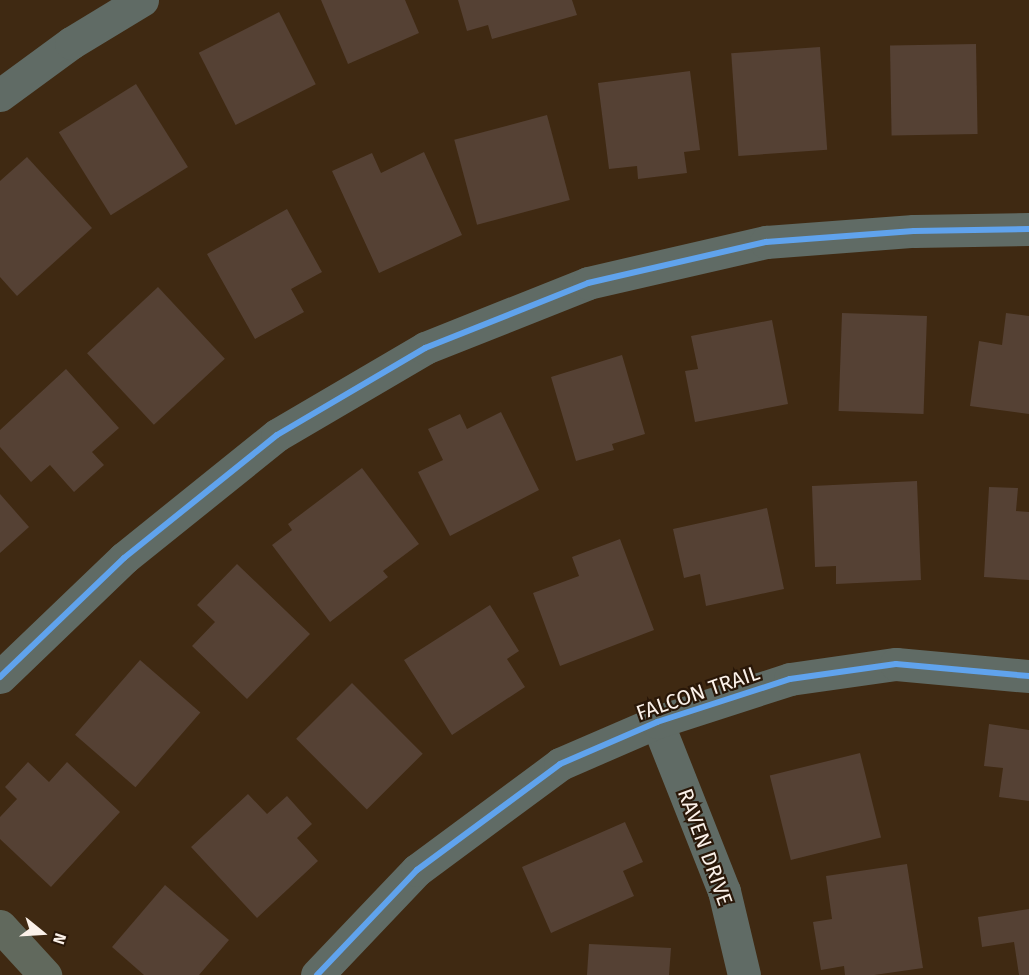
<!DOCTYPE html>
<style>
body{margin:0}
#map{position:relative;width:1029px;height:975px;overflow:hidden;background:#3f2912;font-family:"Fira Sans",sans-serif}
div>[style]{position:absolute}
.building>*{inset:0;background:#554134;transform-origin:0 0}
.minor>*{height:33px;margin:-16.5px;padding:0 16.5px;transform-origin:16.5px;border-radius:16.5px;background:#606b65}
.major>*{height:33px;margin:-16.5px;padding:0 16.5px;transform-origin:16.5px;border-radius:16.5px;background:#61695d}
.cycleway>*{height:6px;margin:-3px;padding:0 3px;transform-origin:3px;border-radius:3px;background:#60a3ed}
span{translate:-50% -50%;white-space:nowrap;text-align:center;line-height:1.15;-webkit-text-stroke:4.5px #291708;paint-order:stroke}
.street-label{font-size:21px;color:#fbf1e9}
.north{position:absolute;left:12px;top:903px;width:60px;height:60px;-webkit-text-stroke:4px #291708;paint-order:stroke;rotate:108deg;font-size:16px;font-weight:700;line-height:24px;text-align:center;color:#fbf1e9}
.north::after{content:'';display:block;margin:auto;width:21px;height:27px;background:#fbf1e9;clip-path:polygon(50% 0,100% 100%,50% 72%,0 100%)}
</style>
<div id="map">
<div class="building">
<i style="clip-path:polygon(321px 0,405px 0,419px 33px,348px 64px)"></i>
<i style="clip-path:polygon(458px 0,572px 0,577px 15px,492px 39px,488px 25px,467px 31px)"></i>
<i style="left:279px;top:12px;width:81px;height:90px;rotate:63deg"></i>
<i style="left:976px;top:44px;width:90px;height:86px;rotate:89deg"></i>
<i style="left:820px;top:47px;width:103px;height:89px;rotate:86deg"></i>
<i style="clip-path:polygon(690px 71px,700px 150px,684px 152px,687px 173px,638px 179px,637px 166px,609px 169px,598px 83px)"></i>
<i style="left:136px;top:84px;width:98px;height:91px;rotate:58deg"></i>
<i style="left:547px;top:115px;width:88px;height:96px;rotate:75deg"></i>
<i style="clip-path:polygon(424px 152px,462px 235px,379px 273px,332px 171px,372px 153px,381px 173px)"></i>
<i style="clip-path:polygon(27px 157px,92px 228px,17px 296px,0 277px,0 181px)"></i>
<i style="clip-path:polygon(287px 209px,322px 272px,291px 289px,304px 312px,255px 339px,207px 254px)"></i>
<i style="left:158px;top:287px;width:98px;height:97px;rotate:47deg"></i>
<i style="left:842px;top:313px;width:85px;height:98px;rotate:2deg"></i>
<i style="clip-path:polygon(1006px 313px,1029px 316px,1029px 414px,970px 406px,979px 341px,1002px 345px)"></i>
<i style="clip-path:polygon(772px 320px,788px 404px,695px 422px,685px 371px,698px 369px,691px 336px)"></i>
<i style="clip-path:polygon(622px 355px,645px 434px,612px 444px,614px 450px,576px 461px,551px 377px)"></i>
<i style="clip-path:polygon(66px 369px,119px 428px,92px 452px,104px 465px,74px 492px,50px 465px,31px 482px,0 447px,0 430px)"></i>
<i style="clip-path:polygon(501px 412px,539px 490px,450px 536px,418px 472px,443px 460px,428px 429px,460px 414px,467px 429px)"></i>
<i style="clip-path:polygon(362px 468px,419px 544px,383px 571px,388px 577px,330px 622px,272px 545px,292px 530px,288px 524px)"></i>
<i style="clip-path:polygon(917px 481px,921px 580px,836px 584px,836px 566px,815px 567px,812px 486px)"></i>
<i style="clip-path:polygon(989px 487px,1018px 488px,1016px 511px,1029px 512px,1029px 580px,984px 577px)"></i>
<i style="clip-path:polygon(0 494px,29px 527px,0 553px)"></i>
<i style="clip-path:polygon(767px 508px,784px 589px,706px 606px,700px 574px,684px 578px,673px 529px)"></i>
<i style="clip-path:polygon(620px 539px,654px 630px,560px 666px,533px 593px,579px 576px,572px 557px)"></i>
<i style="clip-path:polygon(237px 564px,310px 634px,247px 699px,192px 646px,215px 622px,197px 605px)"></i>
<i style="clip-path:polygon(490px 605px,519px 651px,507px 659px,525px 687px,452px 735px,404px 660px)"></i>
<i style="left:140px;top:660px;width:80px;height:99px;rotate:41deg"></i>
<i style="left:352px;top:683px;width:100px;height:79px;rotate:45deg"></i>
<i style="clip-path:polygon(989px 724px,1029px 730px,1029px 801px,999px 797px,1003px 768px,984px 766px)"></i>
<i style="left:860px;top:753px;width:87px;height:93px;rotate:76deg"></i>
<i style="clip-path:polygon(28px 762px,49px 782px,67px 762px,120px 812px,51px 887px,0 839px,0 817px,17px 799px,5px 787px)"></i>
<i style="clip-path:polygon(248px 794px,267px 814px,287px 796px,312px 824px,297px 838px,318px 861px,257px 918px,191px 847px)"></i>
<i style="clip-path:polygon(625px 822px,643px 862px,623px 871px,634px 896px,551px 933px,522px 867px)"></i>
<i style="clip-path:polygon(907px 864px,923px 968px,874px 975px,845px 975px,844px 966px,821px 970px,813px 922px,832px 919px,826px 876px)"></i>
<i style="clip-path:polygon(165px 885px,229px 940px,199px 975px,144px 975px,112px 947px)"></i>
<i style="clip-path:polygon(1029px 909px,1029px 975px,1019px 975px,1014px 942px,982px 947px,978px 917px)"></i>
<i style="clip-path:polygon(589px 944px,671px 948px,669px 975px,587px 975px)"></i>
</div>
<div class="minor">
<i style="left:0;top:95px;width:88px;rotate:-36.2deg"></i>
<i style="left:71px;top:43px;width:83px;rotate:-31.2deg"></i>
<i style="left:0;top:677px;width:172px;rotate:-43.8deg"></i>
<i style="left:124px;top:558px;width:196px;rotate:-38.8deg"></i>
<i style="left:277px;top:435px;width:172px;rotate:-30.4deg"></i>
<i style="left:425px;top:348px;width:175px;rotate:-21.7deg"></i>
<i style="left:588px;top:283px;width:183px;rotate:-13deg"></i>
<i style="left:766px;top:242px;width:148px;rotate:-4.3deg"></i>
<i style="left:914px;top:231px;width:115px;rotate:-1deg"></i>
<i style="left:657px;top:722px;width:182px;rotate:68.4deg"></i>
<i style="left:724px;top:891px;width:86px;rotate:76.6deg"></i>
<i style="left:317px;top:975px;width:145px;rotate:-46.4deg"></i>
<i style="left:417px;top:870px;width:178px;rotate:-36.5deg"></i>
<i style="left:560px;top:764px;width:106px;rotate:-23.4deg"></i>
<i style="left:657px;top:722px;width:140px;rotate:-17.9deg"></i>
<i style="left:790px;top:679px;width:107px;rotate:-8.1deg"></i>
<i style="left:896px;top:664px;width:134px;rotate:5.2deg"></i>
</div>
<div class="major">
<i style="left:0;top:926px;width:67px;rotate:47.4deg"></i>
</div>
<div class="cycleway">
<i style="left:0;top:677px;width:172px;rotate:-43.8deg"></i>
<i style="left:124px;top:558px;width:196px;rotate:-38.8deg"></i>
<i style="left:277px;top:435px;width:172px;rotate:-30.4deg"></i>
<i style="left:425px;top:348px;width:175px;rotate:-21.7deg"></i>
<i style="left:588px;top:283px;width:183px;rotate:-13deg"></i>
<i style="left:766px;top:242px;width:148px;rotate:-4.3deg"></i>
<i style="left:914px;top:231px;width:115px;rotate:-1deg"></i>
<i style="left:317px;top:975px;width:145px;rotate:-46.4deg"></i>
<i style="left:417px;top:870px;width:178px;rotate:-36.5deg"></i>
<i style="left:560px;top:764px;width:106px;rotate:-23.4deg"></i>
<i style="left:657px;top:722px;width:140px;rotate:-17.9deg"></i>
<i style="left:790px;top:679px;width:107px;rotate:-8.1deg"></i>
<i style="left:896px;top:664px;width:134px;rotate:5.2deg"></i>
</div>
<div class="street-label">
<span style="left:698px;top:693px;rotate:-19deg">FALCON TRAIL</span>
<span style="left:705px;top:847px;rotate:70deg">RAVEN DRIVE</span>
</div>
<div class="north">N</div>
</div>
